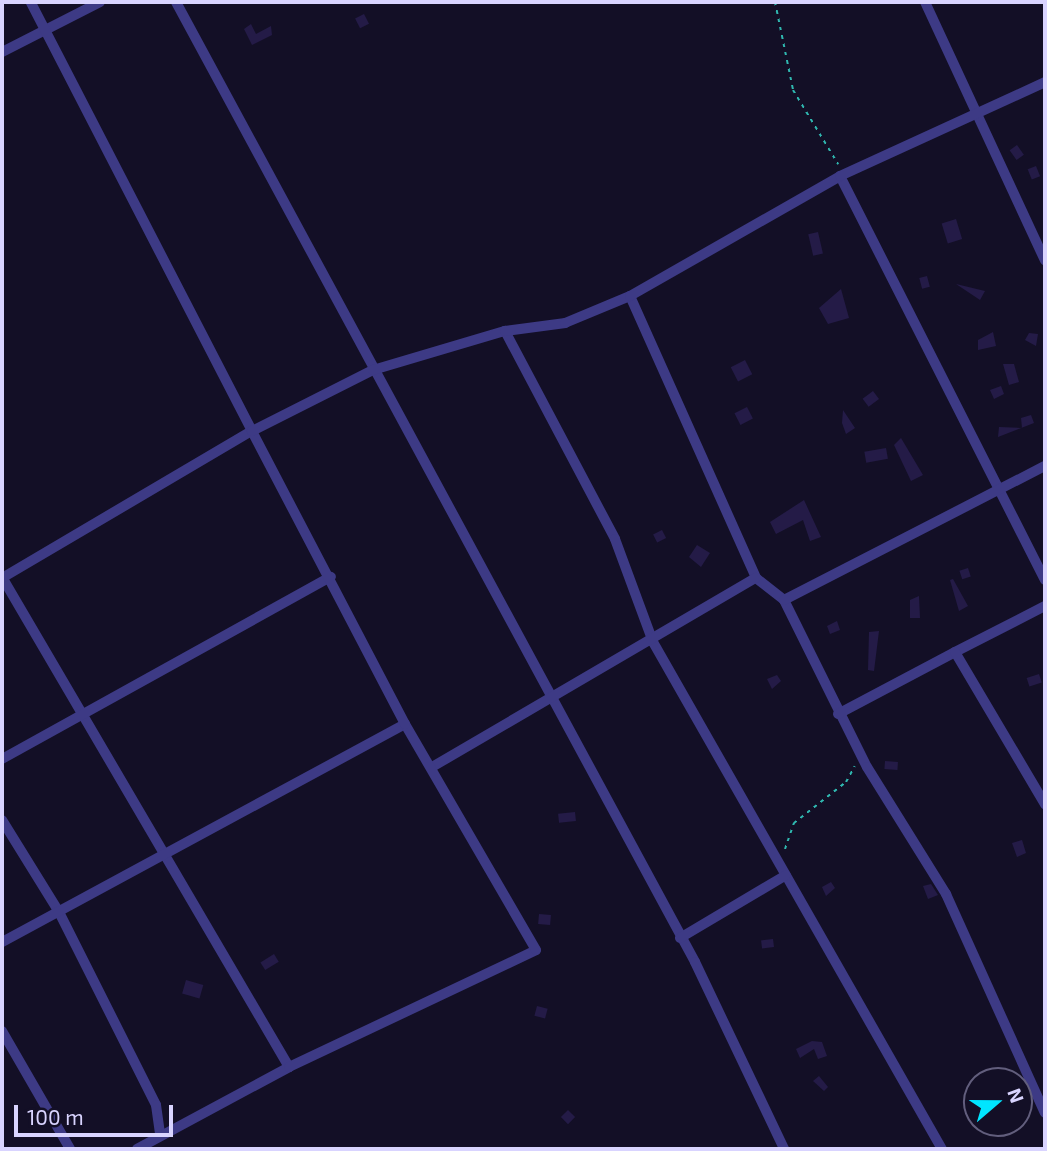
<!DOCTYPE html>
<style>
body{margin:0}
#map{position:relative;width:1047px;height:1151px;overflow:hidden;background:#130f26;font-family:"Exo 2",sans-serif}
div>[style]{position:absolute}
.building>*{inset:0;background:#241b47;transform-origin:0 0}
.path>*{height:2px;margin-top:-1px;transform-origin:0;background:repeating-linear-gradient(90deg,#2fb8b0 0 3.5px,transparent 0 8.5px)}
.minor>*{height:10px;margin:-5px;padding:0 5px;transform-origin:5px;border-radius:5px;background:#3d3a85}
span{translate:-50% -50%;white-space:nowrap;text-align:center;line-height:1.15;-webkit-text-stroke:6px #130f26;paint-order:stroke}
.frame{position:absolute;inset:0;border:4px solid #d9d4ff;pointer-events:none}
.north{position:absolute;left:963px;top:1067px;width:70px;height:70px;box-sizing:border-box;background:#130f26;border:2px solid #625e7d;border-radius:50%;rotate:70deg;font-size:19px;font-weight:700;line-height:28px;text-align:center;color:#d9d4ff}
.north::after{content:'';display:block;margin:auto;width:24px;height:32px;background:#00e5ff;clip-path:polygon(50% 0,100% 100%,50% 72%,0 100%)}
.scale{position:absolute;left:14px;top:1105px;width:159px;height:32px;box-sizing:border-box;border:4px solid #d9d4ff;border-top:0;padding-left:9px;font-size:21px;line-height:24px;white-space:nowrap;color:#d9d4ff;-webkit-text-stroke:5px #130f26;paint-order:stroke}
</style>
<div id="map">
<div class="building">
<i style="left:364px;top:14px;width:11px;height:10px;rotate:63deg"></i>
<i style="clip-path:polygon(251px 24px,256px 34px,271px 26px,272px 35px,252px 45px,244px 29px)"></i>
<i style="left:1017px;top:145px;width:12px;height:9px;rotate:55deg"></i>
<i style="left:1036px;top:166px;width:11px;height:9px;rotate:68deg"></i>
<i style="left:956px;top:219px;width:21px;height:15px;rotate:73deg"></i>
<i style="left:818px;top:232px;width:22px;height:10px;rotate:77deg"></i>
<i style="left:927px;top:276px;width:11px;height:8px;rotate:75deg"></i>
<i style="clip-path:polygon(956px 284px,985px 291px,980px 300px)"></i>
<i style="clip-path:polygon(841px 289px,849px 318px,828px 324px,819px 308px)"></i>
<i style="clip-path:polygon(993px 332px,996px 346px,978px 350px,978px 340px)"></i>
<i style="clip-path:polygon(1029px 333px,1038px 334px,1036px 346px,1025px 340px)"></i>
<i style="left:745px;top:360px;width:16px;height:16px;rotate:63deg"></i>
<i style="clip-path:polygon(1003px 364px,1014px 364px,1019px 382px,1009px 385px)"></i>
<i style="clip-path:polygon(1001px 386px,1004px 394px,994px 399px,990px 390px)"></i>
<i style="left:873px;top:391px;width:10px;height:13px;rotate:53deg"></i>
<i style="left:747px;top:407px;width:13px;height:14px;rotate:63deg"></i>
<i style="clip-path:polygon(843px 410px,855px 428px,846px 434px,842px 423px)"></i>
<i style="clip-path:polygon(1031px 415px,1034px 423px,998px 437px,999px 427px,1022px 428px,1021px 418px)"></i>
<i style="clip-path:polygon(901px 438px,923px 475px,911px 481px,894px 445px)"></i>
<i style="left:886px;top:448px;width:11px;height:22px;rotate:80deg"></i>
<i style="clip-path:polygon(804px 500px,821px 537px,810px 541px,803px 520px,776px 534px,770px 522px)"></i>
<i style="left:662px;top:530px;width:9px;height:10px;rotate:63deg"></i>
<i style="clip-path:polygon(697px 545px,710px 553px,701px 567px,689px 557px)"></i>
<i style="left:968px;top:568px;width:9px;height:9px;rotate:72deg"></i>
<i style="clip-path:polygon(953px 579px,968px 606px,959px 611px,950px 580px)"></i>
<i style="clip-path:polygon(919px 596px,920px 618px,910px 618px,910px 600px)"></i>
<i style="clip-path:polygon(837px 621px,840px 630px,830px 634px,827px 626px)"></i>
<i style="clip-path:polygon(879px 631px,874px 671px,868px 670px,869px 632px)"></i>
<i style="left:1039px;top:674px;width:9px;height:13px;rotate:72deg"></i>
<i style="clip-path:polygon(777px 675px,781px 681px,772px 689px,767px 679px)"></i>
<i style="left:885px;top:761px;width:13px;height:8px;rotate:4deg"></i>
<i style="left:575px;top:812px;width:9px;height:17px;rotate:84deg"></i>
<i style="clip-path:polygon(1022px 840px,1026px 853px,1017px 857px,1012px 843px)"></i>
<i style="clip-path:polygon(831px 882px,835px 888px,826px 896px,822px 887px)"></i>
<i style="clip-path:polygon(931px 884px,938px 895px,928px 899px,923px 886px)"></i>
<i style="left:539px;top:914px;width:12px;height:10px;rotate:5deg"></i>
<i style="left:773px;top:939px;width:8px;height:12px;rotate:83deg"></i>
<i style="left:274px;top:954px;width:9px;height:16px;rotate:58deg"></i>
<i style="left:186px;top:980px;width:18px;height:14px;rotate:16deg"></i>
<i style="left:537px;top:1006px;width:11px;height:10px;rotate:15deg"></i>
<i style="clip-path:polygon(812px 1041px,822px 1042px,827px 1056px,818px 1059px,814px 1049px,800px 1058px,796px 1049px)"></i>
<i style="clip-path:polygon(819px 1076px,828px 1087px,824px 1091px,813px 1081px)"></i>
<i style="left:568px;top:1110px;width:10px;height:10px;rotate:45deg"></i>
</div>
<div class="path">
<i style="left:775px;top:2px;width:90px;rotate:78.4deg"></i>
<i style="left:793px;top:90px;width:87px;rotate:58.7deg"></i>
<i style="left:785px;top:849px;width:28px;rotate:-71deg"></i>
<i style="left:794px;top:823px;width:66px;rotate:-38.3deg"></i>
<i style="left:846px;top:782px;width:18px;rotate:-61deg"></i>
</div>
<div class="minor">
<i style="left:176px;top:2px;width:1091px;rotate:61.6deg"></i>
<i style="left:695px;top:962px;width:207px;rotate:64.5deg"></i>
<i style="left:925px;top:2px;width:285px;rotate:65.1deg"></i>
<i style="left:2px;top:52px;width:110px;rotate:-27deg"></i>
<i style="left:840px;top:176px;width:453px;rotate:63.1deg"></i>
<i style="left:630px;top:296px;width:309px;rotate:65.9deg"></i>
<i style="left:756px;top:578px;width:36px;rotate:38deg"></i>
<i style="left:784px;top:600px;width:186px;rotate:63.6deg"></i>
<i style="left:867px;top:767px;width:150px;rotate:58.1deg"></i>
<i style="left:946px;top:894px;width:240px;rotate:65.7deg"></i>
<i style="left:505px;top:331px;width:235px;rotate:62.1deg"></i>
<i style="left:615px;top:539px;width:110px;rotate:69.7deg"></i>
<i style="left:653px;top:642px;width:584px;rotate:60.32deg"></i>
<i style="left:2px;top:577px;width:568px;rotate:59.64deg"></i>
<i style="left:2px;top:578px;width:290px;rotate:-30.5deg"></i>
<i style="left:252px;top:431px;width:483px;rotate:-117.3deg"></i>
<i style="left:784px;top:600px;width:293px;rotate:-27.2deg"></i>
<i style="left:955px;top:652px;width:101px;rotate:-27.1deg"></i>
<i style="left:838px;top:714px;width:132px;rotate:-27.9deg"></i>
<i style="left:955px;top:652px;width:177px;rotate:59.4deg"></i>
<i style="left:2px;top:759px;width:376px;rotate:-29deg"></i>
<i style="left:432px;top:767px;width:375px;rotate:-30.3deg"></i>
<i style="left:2px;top:820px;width:108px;rotate:58.2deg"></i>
<i style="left:59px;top:912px;width:216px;rotate:63.3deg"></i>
<i style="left:156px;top:1105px;width:30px;rotate:82deg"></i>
<i style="left:680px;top:938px;width:123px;rotate:-30.7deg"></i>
<i style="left:2px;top:942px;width:458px;rotate:-28.4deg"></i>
<i style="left:2px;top:1031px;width:136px;rotate:60deg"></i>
<i style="left:137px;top:1149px;width:173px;rotate:-28.3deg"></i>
<i style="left:289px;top:1067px;width:273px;rotate:-25.3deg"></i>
<i style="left:536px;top:950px;width:261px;rotate:-120.1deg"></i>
<i style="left:405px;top:724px;width:331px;rotate:-117.6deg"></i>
<i style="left:252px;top:431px;width:136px;rotate:-26.8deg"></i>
<i style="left:373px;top:370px;width:138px;rotate:-16.5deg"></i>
<i style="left:505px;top:331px;width:61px;rotate:-7.6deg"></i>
<i style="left:565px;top:323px;width:70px;rotate:-22.6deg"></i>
<i style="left:630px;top:296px;width:242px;rotate:-29.7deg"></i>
<i style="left:840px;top:176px;width:226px;rotate:-24.6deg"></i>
</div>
<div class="frame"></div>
<div class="north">N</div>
<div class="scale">100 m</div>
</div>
